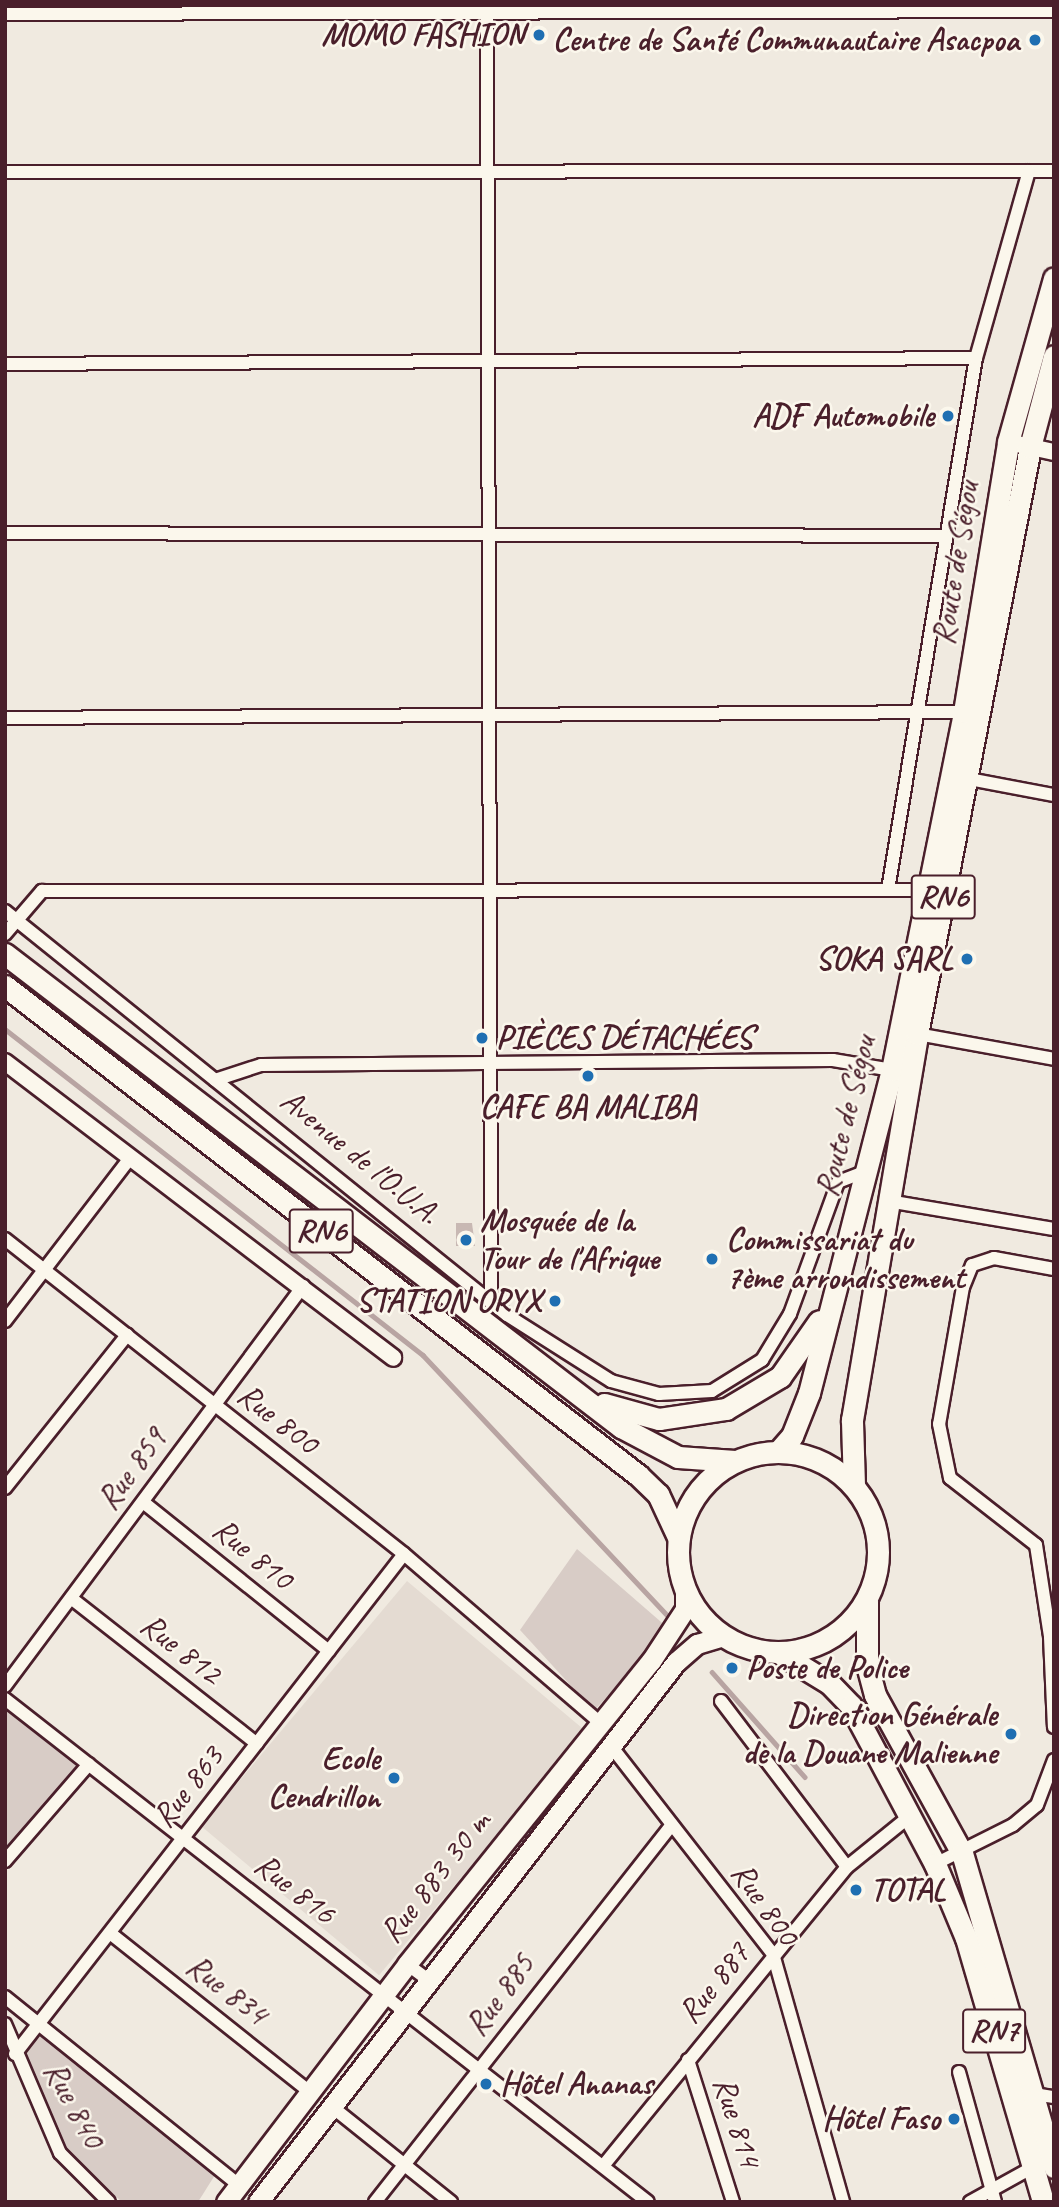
<!DOCTYPE html>
<meta charset="utf-8">
<style>
body{margin:0}
#map{position:relative;width:1059px;height:2207px;overflow:hidden;background:#f0eae0;font-family:Caveat,sans-serif}
div>[style]{position:absolute}
.built>*{inset:0;background:#e4dbd2;transform-origin:0 0}
.green>*{inset:0;background:#d8ccc6}
.stream>*{height:4.5px;margin:-2.25px;padding:0 2.25px;transform-origin:2.25px;border-radius:2.25px;background:#b8a4a2}
.building>*{inset:0;background:#c8b8b3}
.roads{filter:drop-shadow(2px 0 #4a1f2b) drop-shadow(-2px 0 #4a1f2b) drop-shadow(0 2px #4a1f2b) drop-shadow(0 -2px #4a1f2b)}
.minor>*{height:12px;margin:-6px;padding:0 6px;transform-origin:6px;border-radius:6px;background:#fbf7ec}
.tertiary>*{height:16px;margin:-8px;padding:0 8px;transform-origin:8px;border-radius:8px;background:#fbf7ec}
.primary>*{height:19px;margin:-9.5px;padding:0 9.5px;transform-origin:9.5px;border-radius:9.5px;background:#fbf7ec}
.trunk>*{height:21px;margin:-10.5px;padding:0 10.5px;transform-origin:10.5px;border-radius:10.5px;background:#fbf7ec}
.trunk>.ring{margin:-10.5px;padding:0;box-sizing:content-box;background:none;border:21px solid #fbf7ec;border-radius:50%}
.dots>*{width:19px;height:19px;translate:-50% -50%;box-sizing:border-box;border:4px solid #fbf7ec;border-radius:50%}
span{translate:-50% -50%;white-space:nowrap;text-align:center;line-height:1.15;-webkit-text-stroke:5px #fbf7ec;paint-order:stroke}
.shield-label span{padding:2px 5px;background:#fbf7ec;border:2px solid;border-radius:5px;-webkit-text-stroke-width:0}
.shield-label{font-size:32px;color:#4a1f2b;font-weight:700}
.poi-label{font-size:33px;color:#4a1f2b;font-weight:700}
.right{translate:-100% -50%;text-align:right}
.left{translate:0 -50%;text-align:left}
.street-label{font-size:33px;color:#4a1f2b}
.frame{position:absolute;inset:0;border:7px solid #4a1f2b;pointer-events:none}
</style>
<div id="map">
<div class="built">
<i style="left:407px;top:1581px;width:232px;height:320px;rotate:40deg"></i>
</div>
<div class="green">
<i style="clip-path:polygon(577px 1549px,668px 1628px,594px 1711px,520px 1630px)"></i>
<i style="clip-path:polygon(13px 1707px,82px 1769px,5px 1861px,5px 1708px)"></i>
<i style="clip-path:polygon(42px 2035px,215px 2175px,198px 2202px,122px 2202px,70px 2154px,20px 2054px)"></i>
</div>
<div class="stream">
<i style="left:5px;top:1029px;width:530px;rotate:37.95deg"></i>
<i style="left:423px;top:1355px;width:361px;rotate:46.8deg"></i>
<i style="left:712px;top:1672px;width:140px;rotate:48.5deg"></i>
</div>
<div class="building">
<i style="clip-path:polygon(456px 1223px,472px 1223px,475px 1246px,456px 1246px)"></i>
</div>
<div class="roads">
<div class="minor">
<i style="left:487px;top:5px;width:1298px;rotate:89.82deg"></i>
<i style="left:5px;top:14px;width:1049px;rotate:-0.16deg"></i>
<i style="left:5px;top:172px;width:1049px;rotate:-0.05deg"></i>
<i style="left:5px;top:364px;width:971px;rotate:-0.35deg"></i>
<i style="left:5px;top:533px;width:941px;rotate:0.18deg"></i>
<i style="left:5px;top:718px;width:959px;rotate:-0.36deg"></i>
<i style="left:969px;top:779px;width:86px;rotate:10.7deg"></i>
<i style="left:888px;top:890px;width:539px;rotate:-80.61deg"></i>
<i style="left:976px;top:358px;width:194px;rotate:-74.2deg"></i>
<i style="left:5px;top:911px;width:644px;rotate:38.83deg"></i>
<i style="left:507px;top:1315px;width:123px;rotate:32.4deg"></i>
<i style="left:611px;top:1381px;width:50px;rotate:15.2deg"></i>
<i style="left:659px;top:1394px;width:53px;rotate:-3.2deg"></i>
<i style="left:712px;top:1391px;width:59px;rotate:-31.8deg"></i>
<i style="left:762px;top:1360px;width:54px;rotate:-58.7deg"></i>
<i style="left:790px;top:1314px;width:140px;rotate:-70deg"></i>
<i style="left:838px;top:1182px;width:30px;rotate:-21deg"></i>
<i style="left:5px;top:934px;width:57px;rotate:-49.3deg"></i>
<i style="left:42px;top:891px;width:884px;rotate:-0.06deg"></i>
<i style="left:917px;top:1034px;width:139px;rotate:10.3deg"></i>
<i style="left:215px;top:1080px;width:48px;rotate:-18.1deg"></i>
<i style="left:261px;top:1065px;width:572px;rotate:-0.5deg"></i>
<i style="left:833px;top:1060px;width:60px;rotate:9.6deg"></i>
<i style="left:888px;top:1201px;width:168px;rotate:9.6deg"></i>
<i style="left:5px;top:1239px;width:508px;rotate:38.29deg"></i>
<i style="left:404px;top:1554px;width:257px;rotate:40.7deg"></i>
<i style="left:1054px;top:1269px;width:61px;rotate:-169.6deg"></i>
<i style="left:994px;top:1258px;width:23px;rotate:162deg"></i>
<i style="left:972px;top:1265px;width:24px;rotate:112deg"></i>
<i style="left:963px;top:1287px;width:139px;rotate:99.9deg"></i>
<i style="left:939px;top:1424px;width:55px;rotate:78.5deg"></i>
<i style="left:950px;top:1478px;width:109px;rotate:37.9deg"></i>
<i style="left:1036px;top:1545px;width:93px;rotate:81.3deg"></i>
<i style="left:1050px;top:1637px;width:90px;rotate:87.5deg"></i>
<i style="left:5px;top:1321px;width:207px;rotate:-52.5deg"></i>
<i style="left:5px;top:1488px;width:196px;rotate:-51.4deg"></i>
<i style="left:143px;top:1502px;width:238px;rotate:38.7deg"></i>
<i style="left:71px;top:1598px;width:236px;rotate:38.1deg"></i>
<i style="left:5px;top:1686px;width:499px;rotate:-53.3deg"></i>
<i style="left:5px;top:1699px;width:816px;rotate:38.04deg"></i>
<i style="left:721px;top:1701px;width:208px;rotate:52.8deg"></i>
<i style="left:611px;top:1746px;width:264px;rotate:52.1deg"></i>
<i style="left:773px;top:1954px;width:258px;rotate:74.2deg"></i>
<i style="left:5px;top:1861px;width:128px;rotate:-49.1deg"></i>
<i style="left:935px;top:1864px;width:87px;rotate:-26.6deg"></i>
<i style="left:1013px;top:1825px;width:31px;rotate:-40deg"></i>
<i style="left:1037px;top:1805px;width:48px;rotate:-69.3deg"></i>
<i style="left:110px;top:1933px;width:256px;rotate:38.5deg"></i>
<i style="left:407px;top:1964px;width:26px;rotate:37deg"></i>
<i style="left:5px;top:1997px;width:300px;rotate:38.8deg"></i>
<i style="left:5px;top:2024px;width:140px;rotate:66.9deg"></i>
<i style="left:60px;top:2153px;width:69px;rotate:45deg"></i>
<i style="left:15px;top:2054px;width:633px;rotate:-52.12deg"></i>
<i style="left:688px;top:2060px;width:149px;rotate:72.4deg"></i>
<i style="left:959px;top:2072px;width:135px;rotate:74.5deg"></i>
<i style="left:1034px;top:2094px;width:20px;rotate:9deg"></i>
<i style="left:331px;top:2106px;width:154px;rotate:38.7deg"></i>
<i style="left:603px;top:2166px;width:386px;rotate:-50.8deg"></i>
<i style="left:847px;top:1867px;width:81px;rotate:-39deg"></i>
<i style="left:375px;top:2202px;width:480px;rotate:-51.8deg"></i>
<i style="left:970px;top:2202px;width:74px;rotate:-29deg"></i>
</div>
<div class="tertiary">
<i style="left:1008px;top:442px;width:47px;rotate:12.3deg"></i>
<i style="left:5px;top:1062px;width:488px;rotate:37.3deg"></i>
</div>
<div class="primary">
<i style="left:226px;top:2202px;width:299px;rotate:-52.7deg"></i>
<i style="left:407px;top:1964px;width:389px;rotate:-51.2deg"></i>
<i style="left:651px;top:1661px;width:62px;rotate:-56.8deg"></i>
<i style="left:685px;top:1609px;width:19px;rotate:-90deg"></i>
<i style="left:258px;top:2202px;width:683px;rotate:-52.26deg"></i>
<i style="left:676px;top:1662px;width:28px;rotate:-41deg"></i>
<i style="left:697px;top:1644px;width:27px;rotate:-17deg"></i>
</div>
<div class="trunk">
<i style="left:5px;top:954px;width:777px;rotate:37.52deg"></i>
<i style="left:621px;top:1427px;width:64px;rotate:27.8deg"></i>
<i style="left:678px;top:1457px;width:57px;rotate:4deg"></i>
<i style="left:5px;top:986px;width:800px;rotate:37.69deg"></i>
<i style="left:638px;top:1475px;width:28px;rotate:44deg"></i>
<i style="left:658px;top:1494px;width:47px;rotate:65.1deg"></i>
<i style="left:604px;top:1404px;width:57px;rotate:15.3deg"></i>
<i style="left:659px;top:1419px;width:68px;rotate:-8.5deg"></i>
<i style="left:726px;top:1409px;width:63px;rotate:-30.7deg"></i>
<i style="left:780px;top:1377px;width:68px;rotate:-55.1deg"></i>
<i class="ring" style="left:678px;top:1452px;width:179px;height:179px"></i>
<i style="left:778px;top:1452px;width:21px;rotate:-49deg"></i>
<i style="left:792px;top:1436px;width:46px;rotate:-68.4deg"></i>
<i style="left:809px;top:1393px;width:333px;rotate:-75.6deg"></i>
<i style="left:892px;top:1070px;width:365px;rotate:-78.6deg"></i>
<i style="left:964px;top:712px;width:274px;rotate:-80.7deg"></i>
<i style="left:1008px;top:442px;width:170px;rotate:-74.3deg"></i>
<i style="left:854px;top:1485px;width:65px;rotate:-91.8deg"></i>
<i style="left:852px;top:1420px;width:391px;rotate:-80.4deg"></i>
<i style="left:917px;top:1034px;width:598px;rotate:-79.1deg"></i>
<i style="left:1030px;top:447px;width:94px;rotate:-75.2deg"></i>
<i style="left:867px;top:1601px;width:64px;rotate:90deg"></i>
<i style="left:867px;top:1665px;width:31px;rotate:75deg"></i>
<i style="left:875px;top:1695px;width:180px;rotate:61.2deg"></i>
<i style="left:962px;top:1853px;width:327px;rotate:73.7deg"></i>
<i style="left:778px;top:1652px;width:60px;rotate:31.3deg"></i>
<i style="left:829px;top:1683px;width:32px;rotate:46deg"></i>
<i style="left:851px;top:1706px;width:179px;rotate:62deg"></i>
<i style="left:935px;top:1864px;width:80px;rotate:67.3deg"></i>
<i style="left:966px;top:1938px;width:275px;rotate:73.7deg"></i>
</div>
</div>
<div class="dots">
<i style="left:539px;top:35px;background:#1f6fb2"></i>
<i style="left:1035px;top:40px;background:#1f6fb2"></i>
<i style="left:948px;top:416px;background:#1f6fb2"></i>
<i style="left:967px;top:959px;background:#1f6fb2"></i>
<i style="left:482px;top:1038px;background:#1f6fb2"></i>
<i style="left:588px;top:1076px;background:#1f6fb2"></i>
<i style="left:466px;top:1240px;background:#1f6fb2"></i>
<i style="left:712px;top:1259px;background:#1f6fb2"></i>
<i style="left:555px;top:1301px;background:#1f6fb2"></i>
<i style="left:732px;top:1668px;background:#1f6fb2"></i>
<i style="left:1011px;top:1734px;background:#1f6fb2"></i>
<i style="left:394px;top:1778px;background:#1f6fb2"></i>
<i style="left:856px;top:1890px;background:#1f6fb2"></i>
<i style="left:486px;top:2084px;background:#1f6fb2"></i>
<i style="left:954px;top:2119px;background:#1f6fb2"></i>
</div>
<div class="shield-label">
<span style="left:943px;top:897px">RN6</span>
<span style="left:321px;top:1231px">RN6</span>
<span style="left:994px;top:2031px">RN7</span>
</div>
<div class="poi-label">
<span class="right" style="left:525px;top:35px">MOMO FASHION</span>
<span class="right" style="left:1019px;top:40px">Centre de Santé Communautaire Asacpoa</span>
<span class="right" style="left:934px;top:416px">ADF Automobile</span>
<span class="right" style="left:953px;top:959px">SOKA SARL</span>
<span class="left" style="left:496px;top:1038px">PIÈCES DÉTACHÉES</span>
<span style="left:588px;top:1107px">CAFE BA MALIBA</span>
<span class="left" style="left:480px;top:1240px">Mosquée de la<br>Tour de l'Afrique</span>
<span class="left" style="left:726px;top:1259px">Commissariat du<br>7ème arrondissement</span>
<span class="right" style="left:541px;top:1301px">STATION ORYX</span>
<span class="left" style="left:746px;top:1668px">Poste de Police</span>
<span class="right" style="left:997px;top:1734px">Direction Générale<br>de la Douane Malienne</span>
<span class="right" style="left:380px;top:1778px">Ecole<br>Cendrillon</span>
<span class="left" style="left:870px;top:1890px">TOTAL</span>
<span class="left" style="left:500px;top:2084px">Hôtel Ananas</span>
<span class="right" style="left:940px;top:2119px">Hôtel Faso</span>
</div>
<div class="street-label">
<span style="left:956px;top:563px;rotate:-81deg">Route de Ségou</span>
<span style="left:846px;top:1116px;rotate:-76deg">Route de Ségou</span>
<span style="left:360px;top:1157px;rotate:39deg">Avenue de l'O.U.A.</span>
<span style="left:278px;top:1419px;rotate:38deg">Rue 800</span>
<span style="left:132px;top:1469px;rotate:-53deg">Rue 859</span>
<span style="left:253px;top:1554px;rotate:39deg">Rue 810</span>
<span style="left:181px;top:1649px;rotate:38deg">Rue 812</span>
<span style="left:188px;top:1787px;rotate:-52deg">Rue 863</span>
<span style="left:435px;top:1877px;rotate:-52deg">Rue 883 30 m</span>
<span style="left:295px;top:1889px;rotate:38deg">Rue 816</span>
<span style="left:765px;top:1904px;rotate:55deg">Rue 800</span>
<span style="left:714px;top:1983px;rotate:-51deg">Rue 887</span>
<span style="left:227px;top:1990px;rotate:38deg">Rue 834</span>
<span style="left:500px;top:1995px;rotate:-53deg">Rue 885</span>
<span style="left:74px;top:2105px;rotate:62deg">Rue 840</span>
<span style="left:737px;top:2122px;rotate:72deg">Rue 814</span>
</div>
<div class="frame"></div>
</div>
